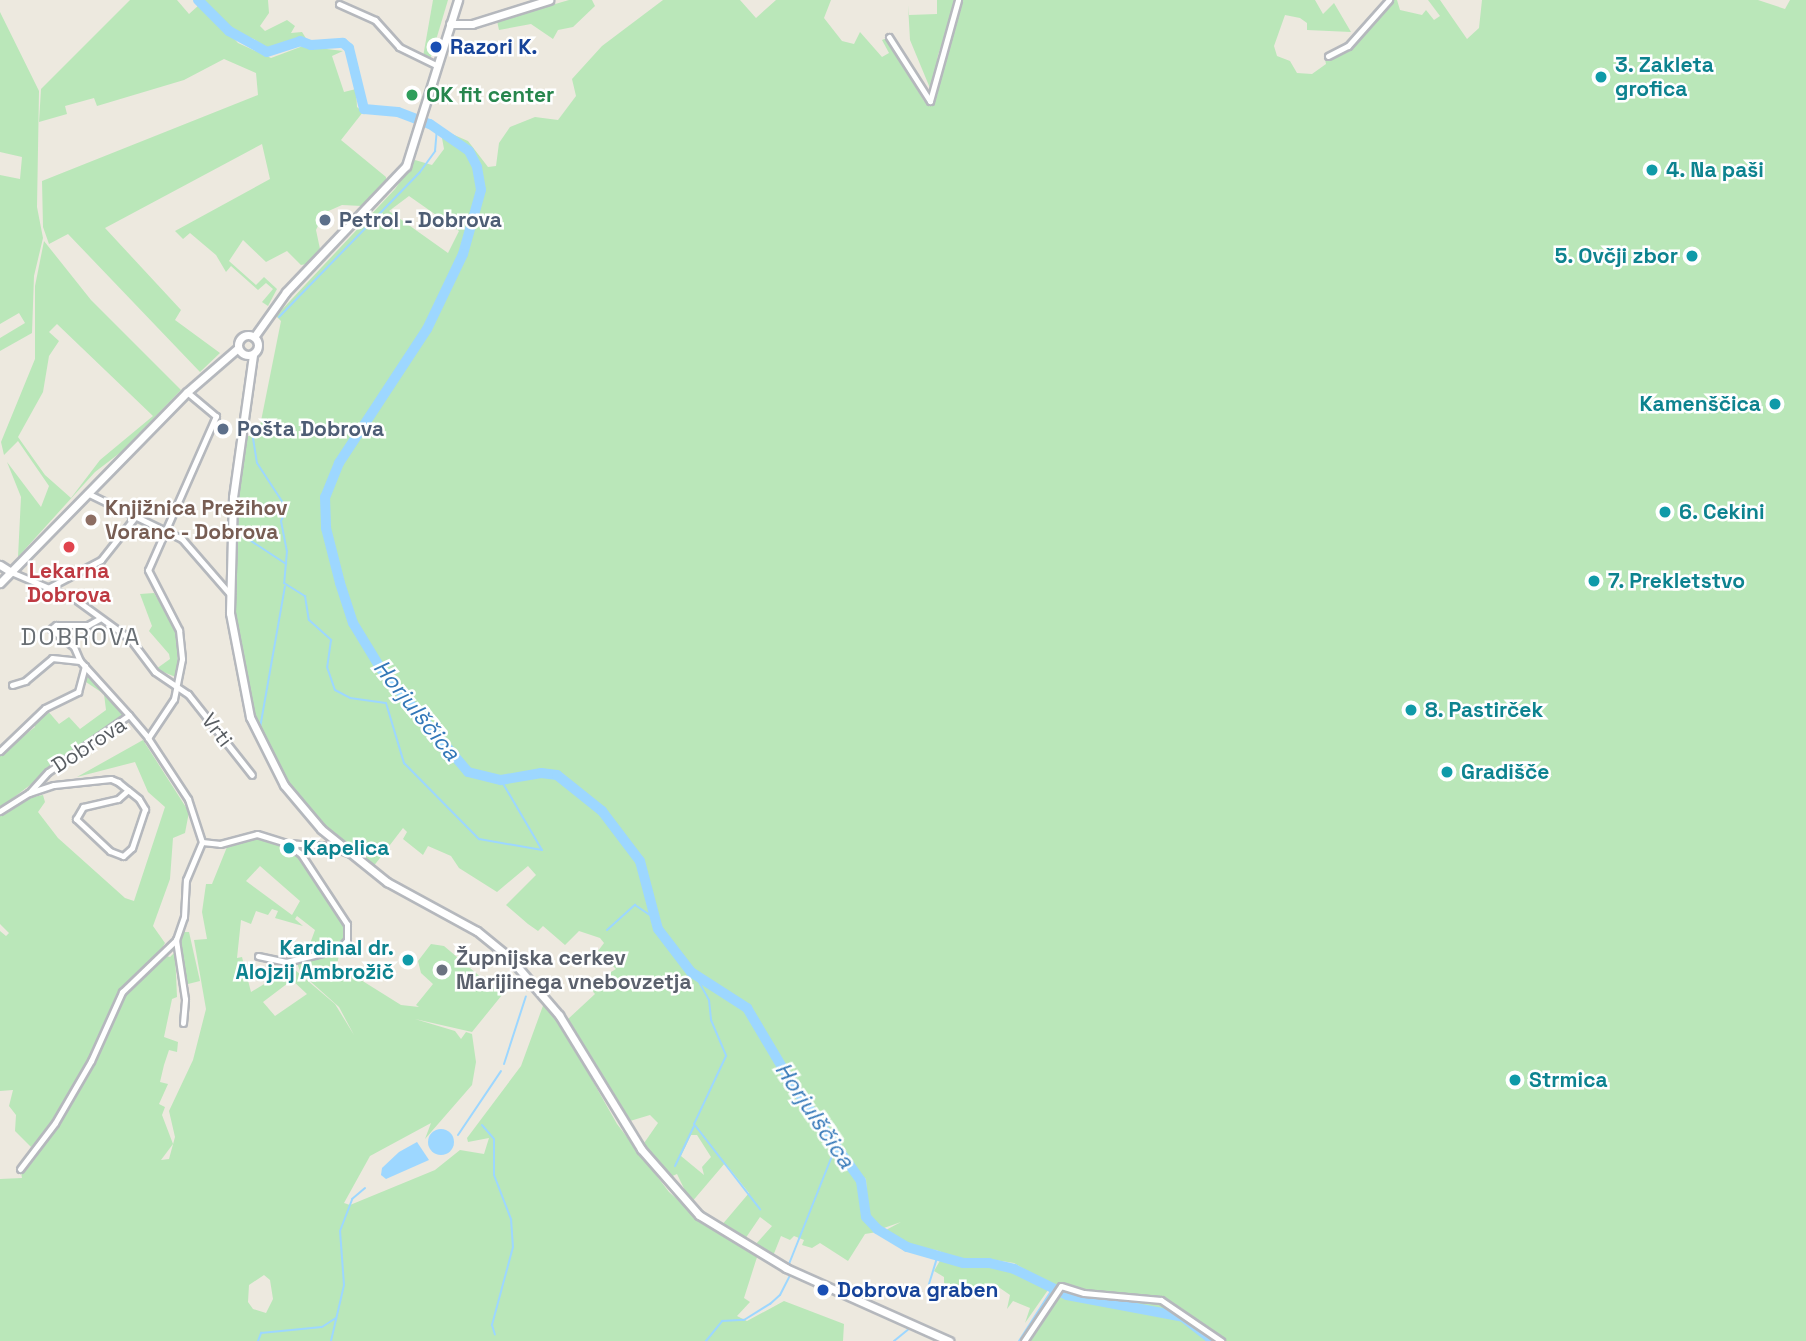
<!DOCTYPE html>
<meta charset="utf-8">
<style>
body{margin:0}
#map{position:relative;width:1806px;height:1341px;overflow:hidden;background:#ede9df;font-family:"Space Grotesk",sans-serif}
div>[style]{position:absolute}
.green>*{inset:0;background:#bae7b9}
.water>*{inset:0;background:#9dd7ff}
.round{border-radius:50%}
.stream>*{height:2px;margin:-1px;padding:0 1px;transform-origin:1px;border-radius:1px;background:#9dd7ff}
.river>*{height:10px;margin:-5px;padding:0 5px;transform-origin:5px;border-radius:5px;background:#9dd7ff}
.roads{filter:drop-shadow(2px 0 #b5b8bd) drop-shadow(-2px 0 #b5b8bd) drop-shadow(0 2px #b5b8bd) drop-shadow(0 -2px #b5b8bd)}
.minor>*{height:5px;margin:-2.5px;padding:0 2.5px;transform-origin:2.5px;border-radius:2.5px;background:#fff}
.tertiary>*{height:7px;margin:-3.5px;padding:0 3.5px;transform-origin:3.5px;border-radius:3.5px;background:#fff}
.tertiary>.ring{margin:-3.5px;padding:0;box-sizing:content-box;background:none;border:7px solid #fff;border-radius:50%}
.dots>*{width:19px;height:19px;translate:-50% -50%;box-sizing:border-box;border:4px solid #fff;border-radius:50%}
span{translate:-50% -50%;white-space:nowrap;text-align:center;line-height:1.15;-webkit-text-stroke:5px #fff;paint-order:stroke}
.transit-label{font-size:21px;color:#164399;font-weight:700}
.left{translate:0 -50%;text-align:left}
.culture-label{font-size:21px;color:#0d838f;font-weight:700}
.right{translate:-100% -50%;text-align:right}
.leisure-label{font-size:21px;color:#27864d;font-weight:700}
.service-label{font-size:21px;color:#4e5e75;font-weight:700}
.education-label{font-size:21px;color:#785e54;font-weight:700}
.health-label{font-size:21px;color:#be3a42;font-weight:700}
.street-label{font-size:21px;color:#585d62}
.worship-label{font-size:21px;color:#5b616d;font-weight:700}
.water-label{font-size:23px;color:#3478b8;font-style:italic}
.quarter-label{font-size:24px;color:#696f74;letter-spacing:2px}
</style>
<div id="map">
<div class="green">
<i style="clip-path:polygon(130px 0,177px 0,189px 14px,199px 5px,193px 0,268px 0,269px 13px,260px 26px,265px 31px,287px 20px,295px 26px,291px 33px,302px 32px,307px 40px,269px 50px,254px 39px,229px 33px,238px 43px,271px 58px,303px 46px,343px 51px,332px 56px,344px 92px,356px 89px,357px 107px,363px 112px,341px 140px,386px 177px,386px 184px,362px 206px,342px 205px,324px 213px,316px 230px,320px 249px,307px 264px,301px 265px,287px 251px,266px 262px,243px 240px,229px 261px,256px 285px,264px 277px,277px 289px,268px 306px,262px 302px,273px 289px,266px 283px,258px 290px,231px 266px,226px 272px,216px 255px,190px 233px,183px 239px,175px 231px,270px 179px,262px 144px,105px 228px,181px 310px,175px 320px,220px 353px,200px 372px,68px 234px,49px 244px,43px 227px,42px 181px,258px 95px,256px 73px,224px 59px,184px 80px,97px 106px,94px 98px,65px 106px,67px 114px,39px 122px,41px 89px)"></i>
<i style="clip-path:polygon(433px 0,448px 0,430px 60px,423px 57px)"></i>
<i style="clip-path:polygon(569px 0,592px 0,595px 6px,573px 27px,558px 30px,553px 39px,531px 24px,499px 30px,497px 21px)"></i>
<i style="clip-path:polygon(evenodd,663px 0,740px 0,756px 18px,776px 0,831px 0,824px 18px,842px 41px,854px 44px,860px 32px,882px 57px,889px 53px,882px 40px,887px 38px,924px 101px,930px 103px,937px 96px,941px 64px,961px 0,1315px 0,1323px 14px,1334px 3px,1351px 32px,1307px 30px,1307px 23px,1300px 18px,1285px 15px,1274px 46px,1277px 56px,1290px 61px,1297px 73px,1312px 74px,1326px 64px,1325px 59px,1347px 48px,1391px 0,1397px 0,1400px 10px,1422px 15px,1426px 10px,1434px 20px,1440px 16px,1428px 0,1440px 0,1467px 39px,1479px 28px,1482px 0,1758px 0,1785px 9px,1790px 0,1806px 0,1806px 1341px,1031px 1341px,1060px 1290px,1014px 1263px,989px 1259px,973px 1264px,936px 1250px,908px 1247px,884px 1231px,901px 1222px,881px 1229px,868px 1215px,866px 1179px,853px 1170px,860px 1186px,863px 1216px,877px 1232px,865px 1234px,848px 1261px,820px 1243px,812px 1248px,802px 1245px,804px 1240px,794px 1236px,790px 1240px,781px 1236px,773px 1256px,755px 1245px,772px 1226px,760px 1217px,745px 1239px,721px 1226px,749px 1193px,725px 1163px,691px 1203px,677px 1174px,668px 1178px,642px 1146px,658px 1123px,650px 1115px,630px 1121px,620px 1113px,567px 1020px,595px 994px,588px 986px,616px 969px,598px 951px,604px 943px,600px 938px,579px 931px,565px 945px,543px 926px,538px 931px,528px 924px,506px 905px,536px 875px,528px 866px,497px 892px,459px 868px,451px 856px,428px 846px,423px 855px,403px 839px,407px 832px,403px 828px,373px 867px,312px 815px,290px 788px,254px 719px,233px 602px,236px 494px,245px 436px,258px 436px,281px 321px,276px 316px,395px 189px,415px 160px,432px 165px,444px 149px,442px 138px,452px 134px,468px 141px,488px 167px,496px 166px,499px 143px,510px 127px,535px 117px,558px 120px,576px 96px,572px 79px,602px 46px,663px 0,409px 196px,459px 231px,448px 253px,389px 211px,409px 196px,663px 0,691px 1135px,697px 1135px,711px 1157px,702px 1167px,704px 1175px,681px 1156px,691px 1135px)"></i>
<i style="clip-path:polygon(937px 0,957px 0,938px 55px,932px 93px,910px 40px,908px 5px,909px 15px,937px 14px)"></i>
<i style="clip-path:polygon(0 12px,39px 91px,37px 207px,43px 238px,34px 276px,32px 333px,0 351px,0 338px,25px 323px,19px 313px,0 324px,0 175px,20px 179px,22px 157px,0 152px)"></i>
<i style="clip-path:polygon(evenodd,44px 241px,91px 300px,181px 390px,121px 452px,95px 472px,18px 557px,21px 497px,7px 462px,41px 507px,49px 486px,18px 441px,4px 455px,1px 442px,35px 359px,35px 286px,44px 241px,57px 324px,153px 416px,100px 460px,71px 498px,45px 475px,18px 437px,43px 392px,49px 356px,59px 341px,49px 332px,57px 324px)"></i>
<i style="clip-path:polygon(154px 593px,177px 631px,178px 678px,156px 669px,170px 659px,169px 654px,149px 631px,152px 626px,140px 594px)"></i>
<i style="clip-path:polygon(88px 672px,123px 714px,0 808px,0 754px,35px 727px,33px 723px,47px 710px,59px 724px,69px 717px,80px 729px,106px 710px,104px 694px,86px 682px)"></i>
<i style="clip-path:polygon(143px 740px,189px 812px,185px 833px,173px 838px,170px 879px,153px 926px,165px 943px,155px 960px,120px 993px,98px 1046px,56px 1118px,31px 1147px,15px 1131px,16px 1115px,9px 1106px,13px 1090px,0 1091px,0 931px,6px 936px,9px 933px,0 924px,0 816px,29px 798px,43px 795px,45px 802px,38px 812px,58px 838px,125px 898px,134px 901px,165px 807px,148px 792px,135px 762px,77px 777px)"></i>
<i style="clip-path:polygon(evenodd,256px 837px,297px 852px,343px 922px,346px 937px,341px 946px,307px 952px,315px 930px,297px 916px,295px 919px,303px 926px,275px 918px,278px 911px,272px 909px,268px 915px,256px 911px,251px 924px,241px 920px,237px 958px,242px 957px,251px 992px,279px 975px,274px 965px,293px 962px,295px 970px,335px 1004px,354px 1035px,339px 1007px,301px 973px,296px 961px,340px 950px,337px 965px,401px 1005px,419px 1007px,416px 1005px,433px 984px,421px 973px,418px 961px,431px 944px,444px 946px,502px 995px,472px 1032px,415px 1019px,455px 1031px,461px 1039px,466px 1032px,472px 1034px,476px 1062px,472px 1085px,425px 1139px,431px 1123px,370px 1156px,344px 1203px,350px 1205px,435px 1170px,460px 1150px,484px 1154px,489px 1138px,468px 1142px,467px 1138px,521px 1066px,544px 1003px,565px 1032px,617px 1124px,669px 1192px,694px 1214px,758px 1254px,744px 1298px,750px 1302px,737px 1316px,747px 1321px,784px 1301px,844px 1324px,843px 1341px,0 1341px,0 1179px,22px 1178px,21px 1172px,84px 1080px,81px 1077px,98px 1053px,125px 992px,163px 955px,170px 957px,175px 952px,177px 997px,172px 999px,164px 1037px,178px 1042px,177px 1052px,169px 1050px,164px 1065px,160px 1082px,168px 1084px,159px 1104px,165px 1107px,162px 1115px,173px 1144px,161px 1160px,169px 1159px,175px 1137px,169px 1111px,193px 1060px,206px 1009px,194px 940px,207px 939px,202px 912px,206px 884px,212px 884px,227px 847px,256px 837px,260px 866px,300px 901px,292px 915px,246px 881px,260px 866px,256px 837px,292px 980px,307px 994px,275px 1016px,263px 1002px,292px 980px,256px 837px,264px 1275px,270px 1280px,273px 1299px,266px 1313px,253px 1309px,248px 1302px,249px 1285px,264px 1275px)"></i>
<i style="clip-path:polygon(182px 932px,189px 932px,200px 981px,184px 985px,178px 944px)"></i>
<i style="clip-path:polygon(942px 1257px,975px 1268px,1001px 1267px,1048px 1290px,1025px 1323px,1030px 1308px,1013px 1301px,1007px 1309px,1010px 1295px,997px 1286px,980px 1285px,966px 1295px,944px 1283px,944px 1277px,934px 1271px)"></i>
</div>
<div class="water">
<i class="round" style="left:428px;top:1129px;width:26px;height:26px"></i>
<i style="clip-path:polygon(417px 1142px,429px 1160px,386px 1179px,381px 1175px,382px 1168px,399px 1152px)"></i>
</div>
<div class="stream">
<i style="left:279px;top:317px;width:202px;rotate:-45.8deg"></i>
<i style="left:420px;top:172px;width:26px;rotate:-54deg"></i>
<i style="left:435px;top:151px;width:21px;rotate:-85deg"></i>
<i style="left:253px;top:438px;width:25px;rotate:81deg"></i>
<i style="left:257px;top:463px;width:55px;rotate:56.9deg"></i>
<i style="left:287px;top:509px;width:13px;rotate:117deg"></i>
<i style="left:281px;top:521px;width:31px;rotate:79deg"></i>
<i style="left:287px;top:551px;width:32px;rotate:95deg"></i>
<i style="left:284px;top:583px;width:25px;rotate:32deg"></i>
<i style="left:305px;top:596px;width:24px;rotate:81deg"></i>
<i style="left:309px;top:620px;width:30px;rotate:42deg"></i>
<i style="left:331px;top:640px;width:27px;rotate:98deg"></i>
<i style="left:327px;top:667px;width:24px;rotate:71deg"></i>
<i style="left:335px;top:690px;width:17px;rotate:28deg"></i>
<i style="left:350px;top:698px;width:36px;rotate:8deg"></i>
<i style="left:386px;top:703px;width:63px;rotate:73.3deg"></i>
<i style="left:404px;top:763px;width:107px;rotate:45.4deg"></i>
<i style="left:479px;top:839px;width:64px;rotate:9.9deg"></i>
<i style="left:542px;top:850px;width:81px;rotate:-120.4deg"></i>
<i style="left:236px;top:531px;width:60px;rotate:33.4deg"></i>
<i style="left:260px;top:728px;width:144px;rotate:-80deg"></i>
<i style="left:607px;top:930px;width:38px;rotate:-42deg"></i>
<i style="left:635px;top:905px;width:23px;rotate:34deg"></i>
<i style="left:694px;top:973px;width:31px;rotate:61deg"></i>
<i style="left:709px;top:1000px;width:20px;rotate:84deg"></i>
<i style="left:711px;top:1020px;width:39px;rotate:67deg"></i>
<i style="left:726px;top:1056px;width:75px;rotate:115.2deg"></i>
<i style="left:694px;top:1124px;width:108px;rotate:52.2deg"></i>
<i style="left:504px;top:1064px;width:71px;rotate:-72.1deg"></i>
<i style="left:482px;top:1125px;width:18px;rotate:49deg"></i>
<i style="left:494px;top:1139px;width:36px;rotate:90deg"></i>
<i style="left:494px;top:1175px;width:47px;rotate:68.9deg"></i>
<i style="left:511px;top:1219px;width:28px;rotate:86deg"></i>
<i style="left:513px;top:1247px;width:81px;rotate:105.1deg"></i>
<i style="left:492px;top:1325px;width:10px;rotate:73deg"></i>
<i style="left:458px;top:1135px;width:77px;rotate:-56.1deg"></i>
<i style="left:675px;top:1166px;width:44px;rotate:-64.6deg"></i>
<i style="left:789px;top:1264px;width:127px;rotate:-68.3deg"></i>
<i style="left:929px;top:1284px;width:31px;rotate:-73deg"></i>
<i style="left:258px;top:1341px;width:9px;rotate:-69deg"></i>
<i style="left:261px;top:1333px;width:61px;rotate:-5.6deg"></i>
<i style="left:322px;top:1327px;width:17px;rotate:-33deg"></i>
<i style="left:331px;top:1341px;width:57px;rotate:-76.9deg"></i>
<i style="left:344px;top:1285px;width:54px;rotate:-94.2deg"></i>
<i style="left:340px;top:1231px;width:34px;rotate:-69deg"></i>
<i style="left:352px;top:1199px;width:17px;rotate:-40deg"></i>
<i style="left:706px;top:1341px;width:26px;rotate:-51deg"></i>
<i style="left:722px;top:1321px;width:22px;rotate:-3deg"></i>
<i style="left:744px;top:1320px;width:31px;rotate:-32deg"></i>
<i style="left:770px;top:1304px;width:13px;rotate:-42deg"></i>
<i style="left:780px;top:1295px;width:22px;rotate:-63deg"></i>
<i style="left:894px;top:1341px;width:19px;rotate:-39deg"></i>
<i style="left:1019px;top:1341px;width:63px;rotate:-57.3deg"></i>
</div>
<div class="river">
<i style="left:198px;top:0;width:44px;rotate:45deg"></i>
<i style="left:229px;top:31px;width:43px;rotate:28.9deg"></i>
<i style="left:267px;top:52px;width:35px;rotate:-18deg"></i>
<i style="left:300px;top:41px;width:12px;rotate:20deg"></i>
<i style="left:311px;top:45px;width:32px;rotate:-4deg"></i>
<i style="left:343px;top:43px;width:8px;rotate:40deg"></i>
<i style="left:349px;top:48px;width:63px;rotate:76.2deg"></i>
<i style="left:364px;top:109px;width:34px;rotate:5deg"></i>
<i style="left:398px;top:112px;width:34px;rotate:21deg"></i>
<i style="left:430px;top:124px;width:47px;rotate:34.7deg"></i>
<i style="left:469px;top:151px;width:18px;rotate:63deg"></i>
<i style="left:477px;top:167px;width:23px;rotate:80deg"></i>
<i style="left:481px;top:190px;width:66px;rotate:105.7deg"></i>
<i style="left:463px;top:254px;width:83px;rotate:115.6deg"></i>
<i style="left:427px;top:329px;width:160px;rotate:123.3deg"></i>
<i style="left:339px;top:463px;width:37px;rotate:112deg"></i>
<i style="left:325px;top:497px;width:31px;rotate:88deg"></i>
<i style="left:326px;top:528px;width:57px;rotate:75.7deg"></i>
<i style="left:340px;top:583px;width:42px;rotate:72deg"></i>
<i style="left:353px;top:623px;width:54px;rotate:58.7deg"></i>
<i style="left:381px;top:669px;width:135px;rotate:49.8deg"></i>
<i style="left:468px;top:772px;width:34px;rotate:14deg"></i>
<i style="left:501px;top:780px;width:41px;rotate:-9.9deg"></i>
<i style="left:541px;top:773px;width:16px;rotate:7deg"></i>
<i style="left:557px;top:775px;width:58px;rotate:38.7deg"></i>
<i style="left:602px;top:811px;width:63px;rotate:52.8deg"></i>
<i style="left:640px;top:861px;width:70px;rotate:75.2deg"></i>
<i style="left:658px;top:929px;width:54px;rotate:52.5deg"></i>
<i style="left:691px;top:972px;width:67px;rotate:32.7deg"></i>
<i style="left:747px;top:1008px;width:92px;rotate:59.3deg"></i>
<i style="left:794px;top:1087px;width:115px;rotate:54.5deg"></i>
<i style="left:861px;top:1181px;width:36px;rotate:82deg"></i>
<i style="left:866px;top:1217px;width:16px;rotate:47deg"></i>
<i style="left:877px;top:1229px;width:35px;rotate:31deg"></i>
<i style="left:907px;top:1247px;width:58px;rotate:15.9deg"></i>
<i style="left:963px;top:1263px;width:26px"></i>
<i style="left:989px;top:1263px;width:26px;rotate:13deg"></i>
<i style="left:1014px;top:1269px;width:59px;rotate:26.1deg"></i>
<i style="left:1067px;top:1295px;width:118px;rotate:10.7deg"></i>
<i style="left:1183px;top:1317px;width:39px;rotate:38deg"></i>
</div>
<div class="roads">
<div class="minor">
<i style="left:339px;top:4px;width:39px;rotate:24deg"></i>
<i style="left:375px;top:20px;width:36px;rotate:48deg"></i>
<i style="left:399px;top:47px;width:41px;rotate:25.9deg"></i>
<i style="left:889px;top:37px;width:76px;rotate:57.4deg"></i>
<i style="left:930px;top:101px;width:105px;rotate:-74.5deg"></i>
<i style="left:1328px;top:56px;width:22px;rotate:-27deg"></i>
<i style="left:1348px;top:46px;width:62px;rotate:-48.3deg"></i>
<i style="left:187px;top:392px;width:38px;rotate:40deg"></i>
<i style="left:216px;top:416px;width:168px;rotate:113.8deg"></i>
<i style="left:148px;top:570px;width:68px;rotate:62.7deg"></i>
<i style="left:179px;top:630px;width:29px;rotate:84deg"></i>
<i style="left:182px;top:659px;width:41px;rotate:101.3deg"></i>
<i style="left:174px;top:699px;width:47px;rotate:123.7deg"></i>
<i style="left:148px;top:738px;width:73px;rotate:56.7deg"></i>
<i style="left:188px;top:799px;width:45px;rotate:72deg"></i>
<i style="left:202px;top:842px;width:18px;rotate:6deg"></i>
<i style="left:220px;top:844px;width:38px;rotate:-15deg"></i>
<i style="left:257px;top:834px;width:30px;rotate:17deg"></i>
<i style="left:286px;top:843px;width:44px;rotate:3.9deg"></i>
<i style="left:330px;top:846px;width:26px;rotate:21deg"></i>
<i style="left:87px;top:493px;width:106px;rotate:25.8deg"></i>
<i style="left:182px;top:539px;width:72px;rotate:49deg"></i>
<i style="left:11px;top:572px;width:69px;rotate:22.9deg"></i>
<i style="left:75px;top:599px;width:68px;rotate:36deg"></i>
<i style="left:130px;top:639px;width:41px;rotate:52.9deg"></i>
<i style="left:155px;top:672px;width:40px;rotate:34deg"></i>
<i style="left:188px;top:694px;width:103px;rotate:51.7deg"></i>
<i style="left:48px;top:588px;width:60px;rotate:-27.8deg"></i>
<i style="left:101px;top:560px;width:55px;rotate:-51.7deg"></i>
<i style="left:99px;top:619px;width:13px;rotate:151deg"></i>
<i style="left:88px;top:625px;width:32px;rotate:180deg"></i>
<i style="left:56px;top:625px;width:6px;rotate:141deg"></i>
<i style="left:51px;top:629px;width:29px;rotate:38deg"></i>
<i style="left:74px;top:647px;width:15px;rotate:67deg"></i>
<i style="left:80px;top:661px;width:73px;rotate:47.8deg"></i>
<i style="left:12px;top:685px;width:14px;rotate:-17deg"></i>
<i style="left:25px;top:681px;width:35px;rotate:-40deg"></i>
<i style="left:52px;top:658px;width:28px;rotate:6deg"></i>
<i style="left:0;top:751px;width:62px;rotate:-43.7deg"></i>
<i style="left:45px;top:708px;width:37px;rotate:-26deg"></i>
<i style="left:78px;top:692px;width:27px;rotate:-75deg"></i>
<i style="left:29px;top:793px;width:28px;rotate:-48deg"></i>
<i style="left:48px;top:772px;width:99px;rotate:-35.1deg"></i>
<i style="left:129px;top:715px;width:30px;rotate:50deg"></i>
<i style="left:0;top:811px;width:34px;rotate:-32deg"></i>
<i style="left:29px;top:793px;width:26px;rotate:-18deg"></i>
<i style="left:54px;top:785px;width:57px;rotate:-6deg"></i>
<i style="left:111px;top:779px;width:8px;rotate:23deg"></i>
<i style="left:118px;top:782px;width:13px;rotate:39deg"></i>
<i style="left:128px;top:790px;width:14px;rotate:39deg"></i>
<i style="left:139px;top:799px;width:12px;rotate:59deg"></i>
<i style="left:145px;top:809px;width:41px;rotate:108.4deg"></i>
<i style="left:132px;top:848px;width:12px;rotate:138deg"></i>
<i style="left:123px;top:856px;width:14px;rotate:-159deg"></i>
<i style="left:110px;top:851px;width:47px;rotate:-136.7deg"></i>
<i style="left:76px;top:819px;width:14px;rotate:-60deg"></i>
<i style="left:83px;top:807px;width:36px;rotate:-13deg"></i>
<i style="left:118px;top:799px;width:13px;rotate:-42deg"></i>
<i style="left:258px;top:956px;width:29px;rotate:12deg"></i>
<i style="left:286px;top:962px;width:55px;rotate:-13.8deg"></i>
<i style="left:339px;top:949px;width:12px;rotate:-48deg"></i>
<i style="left:347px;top:940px;width:16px;rotate:-90deg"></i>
<i style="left:347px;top:924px;width:84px;rotate:-123.3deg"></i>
<i style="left:301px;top:854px;width:17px;rotate:-144deg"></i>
<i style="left:183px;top:1023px;width:24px;rotate:-85deg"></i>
<i style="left:185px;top:999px;width:60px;rotate:-98.7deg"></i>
<i style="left:176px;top:940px;width:24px;rotate:-71deg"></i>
<i style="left:184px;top:917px;width:37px;rotate:-87deg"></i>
<i style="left:186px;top:880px;width:41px;rotate:-67.2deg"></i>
<i style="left:20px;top:1169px;width:58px;rotate:-52.7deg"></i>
<i style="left:55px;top:1123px;width:72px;rotate:-59.9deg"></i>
<i style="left:91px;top:1061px;width:76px;rotate:-65.8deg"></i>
<i style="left:122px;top:992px;width:75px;rotate:-43.9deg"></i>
<i style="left:1024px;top:1341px;width:66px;rotate:-56.1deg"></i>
<i style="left:1061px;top:1286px;width:24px;rotate:17deg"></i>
<i style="left:1084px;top:1293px;width:77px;rotate:5.2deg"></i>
<i style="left:1161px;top:1300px;width:73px;rotate:34.3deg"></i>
</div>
<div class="tertiary">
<i style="left:450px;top:24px;width:22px"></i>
<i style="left:472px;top:24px;width:81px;rotate:-17.3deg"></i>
<i class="ring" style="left:238px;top:335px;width:13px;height:13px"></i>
<i style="left:254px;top:337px;width:55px;rotate:-54.6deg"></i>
<i style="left:286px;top:292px;width:174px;rotate:-46.4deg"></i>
<i style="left:406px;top:166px;width:174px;rotate:-72.6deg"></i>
<i style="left:253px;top:355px;width:143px;rotate:98deg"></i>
<i style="left:233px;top:497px;width:116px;rotate:91.5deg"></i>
<i style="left:230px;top:613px;width:106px;rotate:79.1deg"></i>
<i style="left:250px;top:717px;width:76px;rotate:63.4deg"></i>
<i style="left:284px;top:785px;width:57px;rotate:49.9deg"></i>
<i style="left:321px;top:829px;width:85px;rotate:38.8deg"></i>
<i style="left:387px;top:882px;width:102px;rotate:28.6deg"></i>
<i style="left:477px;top:931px;width:41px;rotate:39.1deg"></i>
<i style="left:509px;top:957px;width:77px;rotate:49.2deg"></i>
<i style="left:559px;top:1015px;width:157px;rotate:58.5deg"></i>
<i style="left:641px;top:1149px;width:88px;rotate:48.7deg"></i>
<i style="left:699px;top:1215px;width:102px;rotate:31.3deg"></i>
<i style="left:786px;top:1268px;width:179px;rotate:24.1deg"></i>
<i style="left:0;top:565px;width:13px;rotate:32deg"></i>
<i style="left:0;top:583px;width:267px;rotate:-45.6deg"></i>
<i style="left:187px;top:392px;width:67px;rotate:-40.8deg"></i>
</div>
</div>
<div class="dots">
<i style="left:436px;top:47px;background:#1a4fb4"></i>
<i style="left:1601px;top:77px;background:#0f9aa8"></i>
<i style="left:412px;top:95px;background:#2e9e5b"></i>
<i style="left:1652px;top:170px;background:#0f9aa8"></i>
<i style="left:325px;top:220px;background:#5c6f8a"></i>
<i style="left:1692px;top:256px;background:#0f9aa8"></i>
<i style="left:1775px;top:404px;background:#0f9aa8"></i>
<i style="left:223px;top:429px;background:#5c6f8a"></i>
<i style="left:1665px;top:512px;background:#0f9aa8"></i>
<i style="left:91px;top:520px;background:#8d6e63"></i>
<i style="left:69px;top:547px;background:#e0444e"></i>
<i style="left:1594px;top:581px;background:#0f9aa8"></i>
<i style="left:1411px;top:710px;background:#0f9aa8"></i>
<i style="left:1447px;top:772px;background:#0f9aa8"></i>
<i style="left:289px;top:848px;background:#0f9aa8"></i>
<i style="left:408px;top:960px;background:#0f9aa8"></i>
<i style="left:442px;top:970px;background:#6b7280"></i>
<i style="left:1515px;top:1080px;background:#0f9aa8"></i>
<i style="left:823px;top:1290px;background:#1a4fb4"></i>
</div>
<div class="transit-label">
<span class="left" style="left:450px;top:47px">Razori K.</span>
<span class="left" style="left:837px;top:1290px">Dobrova graben</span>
</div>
<div class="culture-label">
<span class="left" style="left:1615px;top:77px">3. Zakleta<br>grofica</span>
<span class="left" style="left:1666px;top:170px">4. Na paši</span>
<span class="right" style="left:1678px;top:256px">5. Ovčji zbor</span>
<span class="right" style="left:1761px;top:404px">Kamenščica</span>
<span class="left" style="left:1679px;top:512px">6. Cekini</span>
<span class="left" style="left:1608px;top:581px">7. Prekletstvo</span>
<span class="left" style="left:1425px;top:710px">8. Pastirček</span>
<span class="left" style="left:1461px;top:772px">Gradišče</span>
<span class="left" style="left:303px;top:848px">Kapelica</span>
<span class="right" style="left:394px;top:960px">Kardinal dr.<br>Alojzij Ambrožič</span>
<span class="left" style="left:1529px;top:1080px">Strmica</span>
</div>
<div class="leisure-label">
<span class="left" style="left:426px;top:95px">OK fit center</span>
</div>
<div class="service-label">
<span class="left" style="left:339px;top:220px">Petrol - Dobrova</span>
<span class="left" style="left:237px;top:429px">Pošta Dobrova</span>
</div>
<div class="education-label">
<span class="left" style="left:105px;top:520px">Knjižnica Prežihov<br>Voranc - Dobrova</span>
</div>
<div class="health-label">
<span style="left:69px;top:583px">Lekarna<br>Dobrova</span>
</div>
<div class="street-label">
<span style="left:217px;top:730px;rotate:53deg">Vrti</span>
<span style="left:89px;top:745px;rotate:-33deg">Dobrova</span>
</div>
<div class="worship-label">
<span class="left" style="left:456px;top:970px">Župnijska cerkev<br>Marijinega vnebovzetja</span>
</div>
<div class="water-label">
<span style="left:417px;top:710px;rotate:51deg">Horjulščica</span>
<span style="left:815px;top:1115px;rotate:56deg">Horjulščica</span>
</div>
<div class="quarter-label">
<span style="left:81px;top:637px">DOBROVA</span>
</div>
</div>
